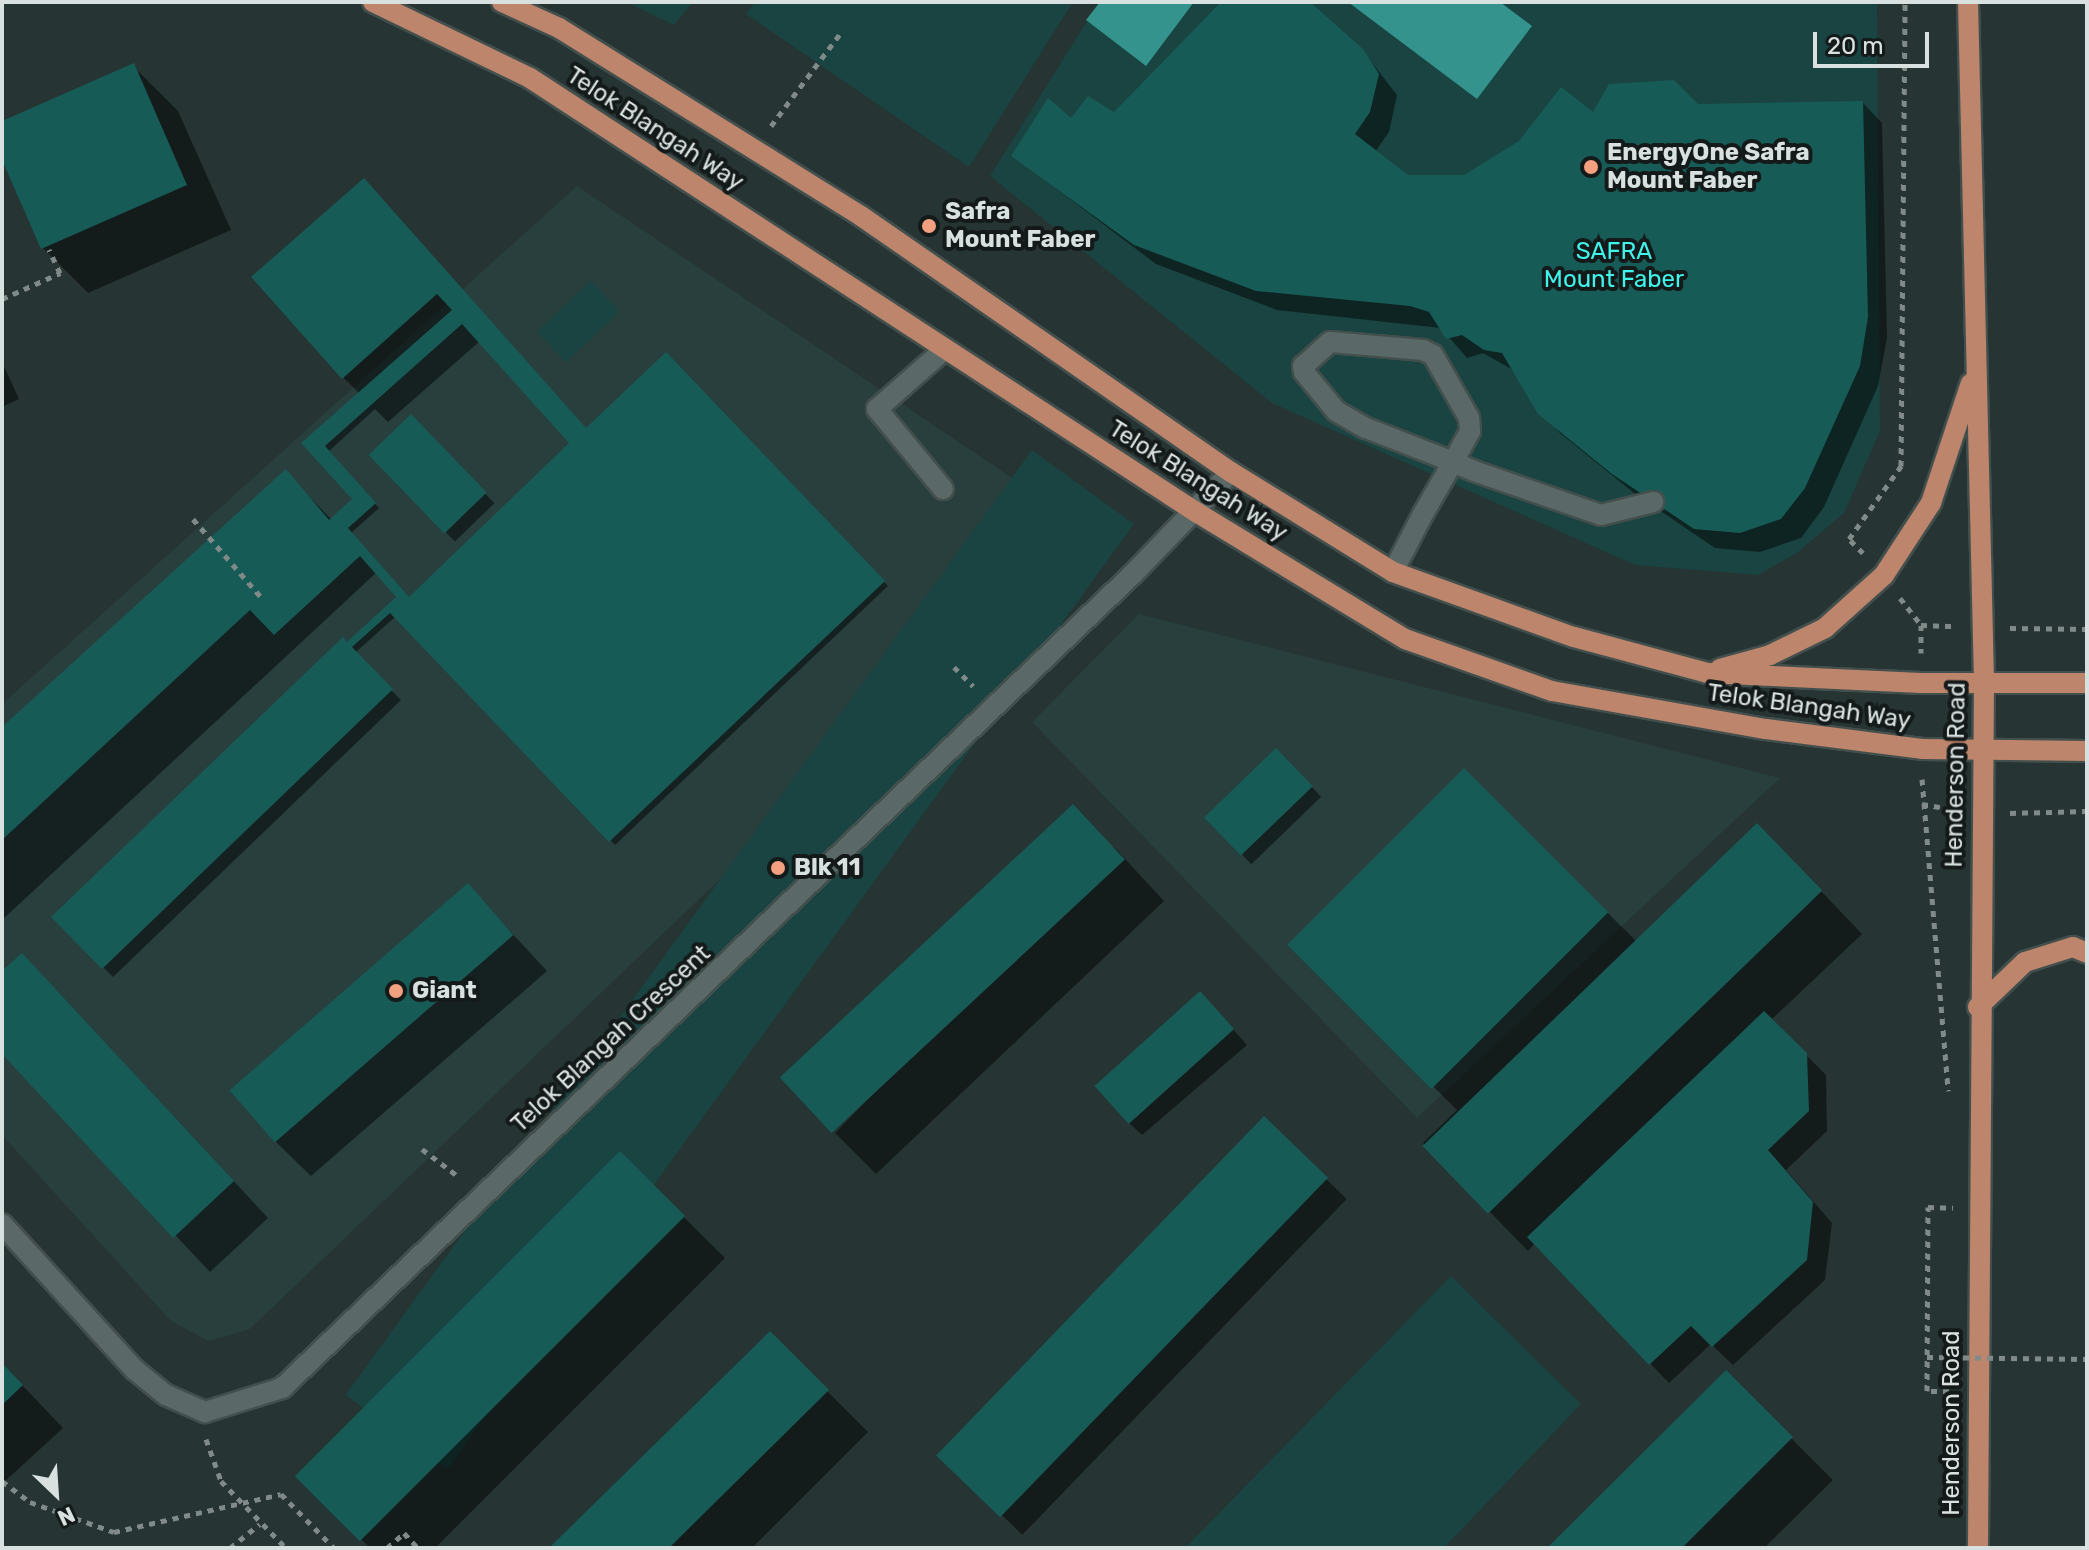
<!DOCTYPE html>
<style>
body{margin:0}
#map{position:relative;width:2089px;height:1550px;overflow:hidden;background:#263433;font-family:Rubik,sans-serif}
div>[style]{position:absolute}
.built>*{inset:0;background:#283f3d}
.green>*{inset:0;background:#194441;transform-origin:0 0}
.water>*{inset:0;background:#34938d}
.shadow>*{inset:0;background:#0007;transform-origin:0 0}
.building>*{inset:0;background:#175b57;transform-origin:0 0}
.path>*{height:5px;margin-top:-2.5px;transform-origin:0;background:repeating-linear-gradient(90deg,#7f8a89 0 6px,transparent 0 12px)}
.roads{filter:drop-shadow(2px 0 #434f4d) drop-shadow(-2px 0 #434f4d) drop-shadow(0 2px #434f4d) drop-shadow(0 -2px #434f4d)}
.minor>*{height:20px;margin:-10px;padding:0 10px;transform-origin:10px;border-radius:10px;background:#5a6967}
.major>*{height:20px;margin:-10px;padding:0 10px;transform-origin:10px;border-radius:10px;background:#bd856b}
.path-bridge>*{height:5px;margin-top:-2.5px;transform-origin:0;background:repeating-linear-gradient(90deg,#7f8a89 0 6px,transparent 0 12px)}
.dots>*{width:22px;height:22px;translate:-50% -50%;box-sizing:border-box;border:4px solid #141a1a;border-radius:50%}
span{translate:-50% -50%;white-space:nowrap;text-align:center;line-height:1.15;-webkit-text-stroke:8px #141a1a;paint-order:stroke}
.street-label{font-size:24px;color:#d9e1e0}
.poi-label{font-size:24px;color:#d9e1e0;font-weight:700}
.left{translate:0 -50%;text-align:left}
.park-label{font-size:24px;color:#40f4e9}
.frame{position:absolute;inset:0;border:4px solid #d9e1e0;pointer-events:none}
.north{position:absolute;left:16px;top:1454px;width:80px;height:80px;-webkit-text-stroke:6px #141a1a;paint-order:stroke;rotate:155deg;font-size:22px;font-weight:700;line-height:32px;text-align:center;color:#d9e1e0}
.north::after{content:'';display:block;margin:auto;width:28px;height:36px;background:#d9e1e0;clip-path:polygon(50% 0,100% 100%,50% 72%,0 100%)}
.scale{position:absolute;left:1813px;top:32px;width:116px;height:36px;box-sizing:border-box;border:4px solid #d9e1e0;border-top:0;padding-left:10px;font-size:24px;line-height:28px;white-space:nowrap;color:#d9e1e0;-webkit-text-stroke:6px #141a1a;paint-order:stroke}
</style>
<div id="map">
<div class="built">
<i style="clip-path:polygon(577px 186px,1087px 528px,250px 1329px,208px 1341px,171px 1321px,2px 1135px,2px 704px)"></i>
<i style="clip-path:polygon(1139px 614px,1780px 778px,1417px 1118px,1032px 722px)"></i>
</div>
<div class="green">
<i style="clip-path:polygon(626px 2px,693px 2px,674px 25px)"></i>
<i style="clip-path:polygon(755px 2px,1073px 2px,969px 167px,746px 14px)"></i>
<i style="clip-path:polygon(1099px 2px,1877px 2px,1880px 431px,1844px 513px,1797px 553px,1758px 575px,1635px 565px,1272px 403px,990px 176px)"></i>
<i style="left:591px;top:281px;width:42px;height:74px;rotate:47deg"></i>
<i style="left:1032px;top:450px;width:126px;height:1168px;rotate:36deg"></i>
<i style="clip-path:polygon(1451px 1276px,1581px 1404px,1444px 1548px,1185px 1548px)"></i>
</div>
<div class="water">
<i style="clip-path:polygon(1100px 2px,1194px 2px,1146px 66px,1086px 20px)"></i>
<i style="clip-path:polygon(1348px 2px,1500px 2px,1532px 26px,1477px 99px)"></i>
</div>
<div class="shadow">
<i style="clip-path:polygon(1224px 2px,1307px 2px,1362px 50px,1397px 95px,1389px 132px,1375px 152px,1408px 177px,1465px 177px,1594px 115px,1698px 106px,1863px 103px,1882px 123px,1887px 338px,1878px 386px,1824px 507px,1801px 538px,1760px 552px,1715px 548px,1634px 493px,1560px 433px,1540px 412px,1515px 371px,1483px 353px,1467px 358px,1441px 328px,1277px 310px,1156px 264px,1013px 156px,1072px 121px,1115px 114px)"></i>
<i style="clip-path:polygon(133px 66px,178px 111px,231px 230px,88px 293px,43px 248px,2px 155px,2px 124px)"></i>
<i style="clip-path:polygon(evenodd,364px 181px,587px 431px,666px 355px,888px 586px,615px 845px,396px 616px,355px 653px,401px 700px,113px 977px,54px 917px,399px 597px,377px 572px,2px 920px,2px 731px,285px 472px,332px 520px,355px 499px,304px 443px,360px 394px,343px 377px,364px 181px,480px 341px,572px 443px,410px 599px,351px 533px,379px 508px,328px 452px,375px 409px,388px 422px,480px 341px)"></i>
<i style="clip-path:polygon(2px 362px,19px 399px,2px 407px)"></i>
<i style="left:411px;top:417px;width:120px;height:55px;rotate:46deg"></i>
<i style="left:1276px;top:750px;width:65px;height:97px;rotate:46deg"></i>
<i style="clip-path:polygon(1464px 770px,1636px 941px,1798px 867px,1862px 934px,1771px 1020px,1826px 1075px,1827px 1131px,1786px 1170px,1832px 1223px,1825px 1280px,1733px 1365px,1711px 1344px,1669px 1383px,1535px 1243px,1528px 1251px,1423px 1143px,1457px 1110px,1290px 944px)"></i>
<i style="clip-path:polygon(1114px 847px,1164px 901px,876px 1174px,835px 1133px)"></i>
<i style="clip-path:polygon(468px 886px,547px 971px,311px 1176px,275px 1141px)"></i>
<i style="clip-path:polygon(2px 974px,57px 991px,268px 1218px,210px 1272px,2px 1051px)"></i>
<i style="clip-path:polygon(1215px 1009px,1247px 1045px,1142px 1135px,1127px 1121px)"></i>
<i style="left:1264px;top:1119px;width:115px;height:467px;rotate:44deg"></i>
<i style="clip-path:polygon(620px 1154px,725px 1258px,435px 1548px,370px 1548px,298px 1477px)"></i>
<i style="clip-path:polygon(770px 1334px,868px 1432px,752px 1548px,552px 1548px)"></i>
<i style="clip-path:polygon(2px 1364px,63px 1428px,2px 1484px)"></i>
<i style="clip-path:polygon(1726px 1373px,1833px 1480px,1764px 1548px,1550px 1548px)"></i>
</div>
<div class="building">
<i style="clip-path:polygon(1221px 2px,1310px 2px,1363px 49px,1379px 74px,1370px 112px,1355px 134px,1408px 175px,1464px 175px,1519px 141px,1561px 87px,1593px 112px,1609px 84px,1674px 80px,1698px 104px,1863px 101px,1868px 317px,1860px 366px,1805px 488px,1781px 519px,1740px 533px,1694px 529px,1612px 474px,1538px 414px,1502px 353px,1484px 350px,1462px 335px,1446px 339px,1429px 312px,1410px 306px,1256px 291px,1134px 245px,1011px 156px,1048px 98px,1071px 118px,1088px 96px,1114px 112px)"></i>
<i style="clip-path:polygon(134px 63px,187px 185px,41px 249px,2px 160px,2px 121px)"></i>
<i style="clip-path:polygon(evenodd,364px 178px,586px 428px,666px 352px,885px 581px,609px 842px,390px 613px,352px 647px,393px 689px,102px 969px,51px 917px,343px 637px,347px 642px,396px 597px,360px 556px,274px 635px,250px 610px,2px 840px,2px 727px,286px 469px,329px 520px,352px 499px,301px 443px,452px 310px,437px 294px,342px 379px,251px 277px,364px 178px,462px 324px,569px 443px,409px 597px,348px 528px,376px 503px,325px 446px,462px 324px)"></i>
<i style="left:411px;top:414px;width:109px;height:59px;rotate:46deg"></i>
<i style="left:1276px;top:748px;width:53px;height:100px;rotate:46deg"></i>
<i style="left:1464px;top:768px;width:204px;height:250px;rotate:45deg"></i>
<i style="left:1073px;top:804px;width:76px;height:401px;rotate:47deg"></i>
<i style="left:1757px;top:823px;width:94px;height:465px;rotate:46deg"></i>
<i style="left:468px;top:883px;width:69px;height:316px;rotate:49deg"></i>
<i style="clip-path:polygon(22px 953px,234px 1181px,173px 1238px,2px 1054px,2px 971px)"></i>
<i style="left:1200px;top:991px;width:51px;height:142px;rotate:48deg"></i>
<i style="clip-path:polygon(1764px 1011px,1807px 1053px,1809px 1111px,1768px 1150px,1813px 1202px,1807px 1260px,1712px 1347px,1691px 1326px,1649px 1365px,1527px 1237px)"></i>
<i style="left:1264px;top:1116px;width:89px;height:472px;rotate:44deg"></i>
<i style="left:620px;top:1151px;width:92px;height:460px;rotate:45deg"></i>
<i style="clip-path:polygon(770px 1331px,829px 1390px,669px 1548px,549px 1548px)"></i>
<i style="clip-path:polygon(2px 1363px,23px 1385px,2px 1405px)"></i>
<i style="clip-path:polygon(1726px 1370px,1793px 1437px,1682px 1548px,1547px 1548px)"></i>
</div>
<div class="path">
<i style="left:771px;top:126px;width:119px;rotate:-53.2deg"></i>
<i style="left:2px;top:299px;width:64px;rotate:-24.1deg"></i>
<i style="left:60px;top:273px;width:26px;rotate:-115deg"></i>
<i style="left:193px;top:519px;width:105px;rotate:48.9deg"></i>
<i style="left:1863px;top:553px;width:20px;rotate:-135deg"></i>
<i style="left:1849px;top:539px;width:90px;rotate:-54.5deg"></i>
<i style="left:1901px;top:466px;width:464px;rotate:-89.5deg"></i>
<i style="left:1900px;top:598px;width:34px;rotate:52deg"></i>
<i style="left:1921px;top:625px;width:28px;rotate:90deg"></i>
<i style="left:1921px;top:625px;width:35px;rotate:2deg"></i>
<i style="left:2010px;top:628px;width:77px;rotate:0.7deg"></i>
<i style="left:954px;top:667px;width:27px;rotate:45deg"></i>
<i style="left:1922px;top:779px;width:313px;rotate:85.2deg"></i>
<i style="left:1922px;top:804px;width:35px;rotate:10deg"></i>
<i style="left:2010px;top:813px;width:77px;rotate:-1.5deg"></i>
<i style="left:422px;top:1149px;width:46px;rotate:37.1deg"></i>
<i style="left:1949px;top:1391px;width:22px;rotate:180deg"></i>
<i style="left:1927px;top:1391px;width:184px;rotate:-89.7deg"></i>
<i style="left:1928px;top:1207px;width:25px;rotate:2deg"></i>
<i style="left:206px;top:1439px;width:45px;rotate:70.3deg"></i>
<i style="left:221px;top:1481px;width:93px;rotate:45.9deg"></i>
<i style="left:2px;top:1481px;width:35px;rotate:37deg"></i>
<i style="left:30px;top:1502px;width:89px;rotate:19.7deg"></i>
<i style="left:114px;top:1532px;width:171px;rotate:-12.8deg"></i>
<i style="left:281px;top:1494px;width:76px;rotate:45.5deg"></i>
<i style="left:230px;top:1548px;width:38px;rotate:-39deg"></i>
<i style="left:387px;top:1548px;width:23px;rotate:-41deg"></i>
<i style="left:404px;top:1533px;width:21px;rotate:47deg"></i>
</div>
<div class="roads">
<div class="minor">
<i style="left:943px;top:489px;width:104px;rotate:-129.5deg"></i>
<i style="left:877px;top:409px;width:91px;rotate:-41.4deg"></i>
<i style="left:1393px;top:572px;width:65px;rotate:-62.7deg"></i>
<i style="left:1423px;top:514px;width:60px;rotate:-60deg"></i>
<i style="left:1453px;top:462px;width:35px;rotate:-61deg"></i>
<i style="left:1470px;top:431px;width:13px;rotate:-94deg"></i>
<i style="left:1469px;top:418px;width:73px;rotate:-119.7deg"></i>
<i style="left:1433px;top:355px;width:11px;rotate:-153deg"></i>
<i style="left:1423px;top:350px;width:93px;rotate:-175.1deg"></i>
<i style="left:1330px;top:342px;width:36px;rotate:138deg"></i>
<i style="left:1303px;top:366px;width:6px;rotate:81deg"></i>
<i style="left:1304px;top:372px;width:50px;rotate:50.6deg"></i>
<i style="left:1336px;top:411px;width:34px;rotate:30deg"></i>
<i style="left:1366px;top:428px;width:93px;rotate:21.3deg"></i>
<i style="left:1453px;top:462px;width:23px;rotate:23deg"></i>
<i style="left:1474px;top:471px;width:134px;rotate:19.1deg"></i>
<i style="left:1601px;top:515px;width:54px;rotate:-14deg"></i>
<i style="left:2px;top:1224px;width:197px;rotate:47.7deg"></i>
<i style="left:135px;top:1370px;width:40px;rotate:39deg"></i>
<i style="left:166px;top:1395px;width:43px;rotate:23.6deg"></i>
<i style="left:205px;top:1412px;width:81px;rotate:-17.3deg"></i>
<i style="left:282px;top:1388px;width:1176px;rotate:-43.73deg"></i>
<i style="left:1132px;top:575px;width:143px;rotate:-46.1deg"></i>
</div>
<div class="major">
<i style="left:373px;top:2px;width:174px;rotate:25.8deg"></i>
<i style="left:530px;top:78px;width:795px;rotate:33.09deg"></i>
<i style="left:1196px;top:512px;width:245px;rotate:31.3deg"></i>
<i style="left:1405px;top:639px;width:156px;rotate:19.5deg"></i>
<i style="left:1552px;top:691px;width:217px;rotate:10.1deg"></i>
<i style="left:1766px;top:729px;width:157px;rotate:7.3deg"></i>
<i style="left:1922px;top:749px;width:165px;rotate:0.7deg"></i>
<i style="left:502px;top:2px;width:63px;rotate:24.5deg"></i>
<i style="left:559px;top:28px;width:356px;rotate:31.9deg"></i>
<i style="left:861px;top:216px;width:450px;rotate:34.7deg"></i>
<i style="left:1231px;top:472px;width:190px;rotate:31.7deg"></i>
<i style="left:1393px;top:572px;width:192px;rotate:19.8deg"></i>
<i style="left:1574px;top:637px;width:138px;rotate:15.1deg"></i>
<i style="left:1707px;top:673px;width:214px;rotate:2.7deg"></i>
<i style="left:1921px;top:683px;width:166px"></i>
<i style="left:1968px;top:2px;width:681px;rotate:88.65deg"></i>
<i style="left:1984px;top:683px;width:865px;rotate:90.4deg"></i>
<i style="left:1720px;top:669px;width:52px;rotate:-15.6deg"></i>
<i style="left:1770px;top:655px;width:61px;rotate:-26.1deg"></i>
<i style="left:1825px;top:628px;width:79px;rotate:-41.9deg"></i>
<i style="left:1884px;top:575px;width:86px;rotate:-56.9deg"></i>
<i style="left:1931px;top:503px;width:126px;rotate:-71.6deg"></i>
<i style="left:1978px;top:1007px;width:65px;rotate:-43.8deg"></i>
<i style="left:2025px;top:962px;width:50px;rotate:-17.4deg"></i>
<i style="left:2073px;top:947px;width:15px;rotate:23deg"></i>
</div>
</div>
<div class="path-bridge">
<i style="left:1927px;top:1357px;width:160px;rotate:0.7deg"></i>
</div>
<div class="dots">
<i style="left:1591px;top:167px;background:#f2a080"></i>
<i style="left:929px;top:226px;background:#f2a080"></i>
<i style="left:778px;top:868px;background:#f2a080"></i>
<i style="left:396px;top:991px;background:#f2a080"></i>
</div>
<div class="street-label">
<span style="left:655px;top:129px;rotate:33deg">Telok Blangah Way</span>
<span style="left:1198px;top:481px;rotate:32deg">Telok Blangah Way</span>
<span style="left:1809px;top:707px;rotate:8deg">Telok Blangah Way</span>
<span style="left:1956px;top:775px;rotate:-89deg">Henderson Road</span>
<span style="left:611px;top:1039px;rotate:-43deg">Telok Blangah Crescent</span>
<span style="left:1952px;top:1423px;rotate:-90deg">Henderson Road</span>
</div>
<div class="poi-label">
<span class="left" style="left:1607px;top:167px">EnergyOne Safra<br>Mount Faber</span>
<span class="left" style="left:945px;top:226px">Safra<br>Mount Faber</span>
<span class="left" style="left:794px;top:868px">Blk 11</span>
<span class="left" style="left:412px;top:991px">Giant</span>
</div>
<div class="park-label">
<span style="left:1614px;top:266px">SAFRA<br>Mount Faber</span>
</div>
<div class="frame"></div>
<div class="north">N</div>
<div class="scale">20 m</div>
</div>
